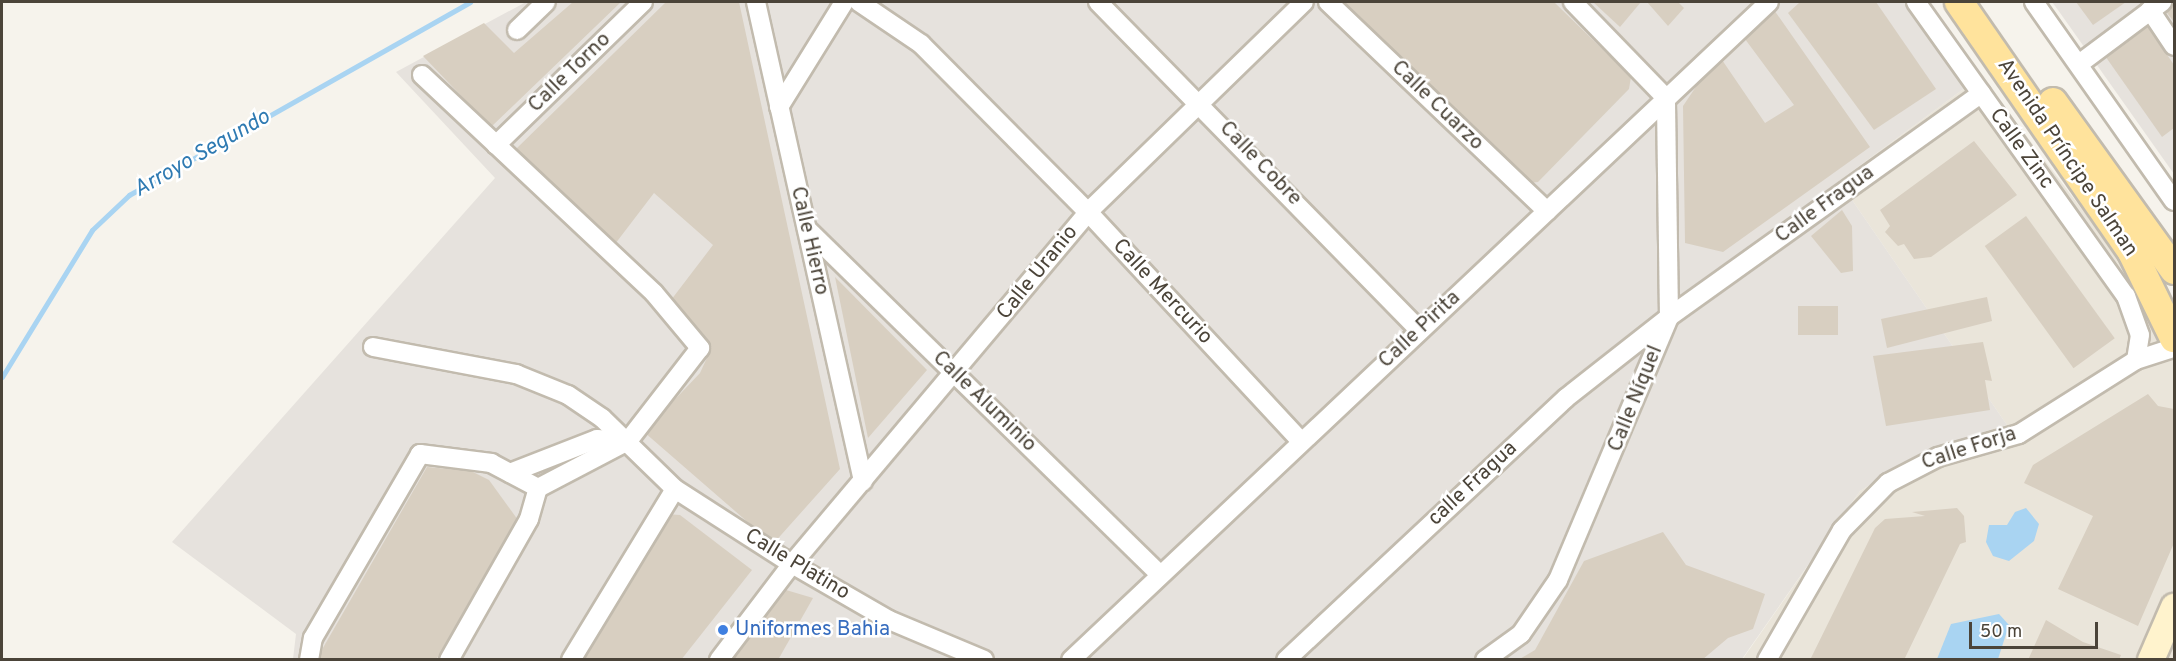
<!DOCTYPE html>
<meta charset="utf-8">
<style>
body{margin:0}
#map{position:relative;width:2176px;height:661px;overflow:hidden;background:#f6f3ec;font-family:Overpass,sans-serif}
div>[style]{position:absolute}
.residential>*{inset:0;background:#eae5da}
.industrial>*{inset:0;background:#e6e2dd}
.water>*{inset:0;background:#a9d4f2}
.stream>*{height:5px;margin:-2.5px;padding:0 2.5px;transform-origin:2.5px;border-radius:2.5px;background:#a9d4f2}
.building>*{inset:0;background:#d8cfc1;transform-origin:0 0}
.roads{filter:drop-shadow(2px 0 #c2bbae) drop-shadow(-2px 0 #c2bbae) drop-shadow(0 2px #c2bbae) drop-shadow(0 -2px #c2bbae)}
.street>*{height:18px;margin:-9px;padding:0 9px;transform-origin:9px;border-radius:9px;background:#fff}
.secondary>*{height:26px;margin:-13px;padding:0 13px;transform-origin:13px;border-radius:13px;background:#fff3cd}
.primary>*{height:28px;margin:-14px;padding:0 14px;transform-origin:14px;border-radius:14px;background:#ffe39c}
.dots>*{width:16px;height:16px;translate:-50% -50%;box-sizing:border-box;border:3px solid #fff;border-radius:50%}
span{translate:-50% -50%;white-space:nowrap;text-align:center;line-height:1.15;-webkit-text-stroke:5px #fff;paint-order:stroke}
.street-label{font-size:21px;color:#4b4439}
.shop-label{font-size:21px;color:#366cbe}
.left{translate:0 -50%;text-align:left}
.water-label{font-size:22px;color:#2e7ab2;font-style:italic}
.frame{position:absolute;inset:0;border:3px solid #4b4439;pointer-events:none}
.scale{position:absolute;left:1969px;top:622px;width:129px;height:27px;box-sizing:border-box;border:3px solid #4b4439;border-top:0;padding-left:8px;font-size:18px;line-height:21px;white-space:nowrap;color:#4b4439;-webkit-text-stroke:4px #fff;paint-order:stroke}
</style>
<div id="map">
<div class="residential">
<i style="clip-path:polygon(1981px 76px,2174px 331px,2174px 659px,1742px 660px,1860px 491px,1929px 449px,2007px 425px,1839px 181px)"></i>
</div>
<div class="industrial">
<i style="clip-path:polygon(526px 2px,1929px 2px,1981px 76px,1839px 181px,2007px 425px,1929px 449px,1860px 491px,1742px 659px,293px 659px,296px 634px,172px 542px,495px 178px,396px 72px)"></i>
<i style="clip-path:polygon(2052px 2px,2174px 2px,2174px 174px,2058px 10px)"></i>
</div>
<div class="water">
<i style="clip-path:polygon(2026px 508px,2039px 524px,2034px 541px,2009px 561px,1993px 556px,1986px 542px,1989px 525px,2007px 525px,2015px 512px)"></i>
<i style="clip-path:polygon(1999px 614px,2009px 625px,1998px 659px,1937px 659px,1951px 624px)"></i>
</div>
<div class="stream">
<i style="left:2px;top:377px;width:172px;rotate:-58.5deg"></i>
<i style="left:92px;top:230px;width:51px;rotate:-43.4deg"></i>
<i style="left:129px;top:195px;width:392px;rotate:-29.5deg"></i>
</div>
<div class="building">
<i style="clip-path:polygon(573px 2px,621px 2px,491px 127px,423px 56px,484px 23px,514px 53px)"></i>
<i style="clip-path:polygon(666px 2px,739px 2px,840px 469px,773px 544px,644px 432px,700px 373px,711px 349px,668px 304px,713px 245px,654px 193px,612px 248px,516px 149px)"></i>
<i style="clip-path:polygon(1342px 2px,1554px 2px,1631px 77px,1629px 89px,1538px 182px,1523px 184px)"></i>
<i style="clip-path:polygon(1593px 2px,1641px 2px,1620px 27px)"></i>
<i style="clip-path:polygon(1647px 2px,1678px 2px,1684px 8px,1668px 26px)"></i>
<i style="clip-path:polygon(1800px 2px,1876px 2px,1936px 89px,1874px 130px,1788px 13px)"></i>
<i style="clip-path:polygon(2076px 2px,2126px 2px,2093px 25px)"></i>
<i style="clip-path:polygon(2174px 2px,2174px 22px,2164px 9px)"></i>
<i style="clip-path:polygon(1772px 7px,1870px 147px,1723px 252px,1685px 243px,1683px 106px,1718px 54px,1765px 123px,1794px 105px,1742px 35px)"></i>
<i style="clip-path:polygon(2146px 23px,2174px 65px,2174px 128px,2162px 137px,2103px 53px)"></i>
<i style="clip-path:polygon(1974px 141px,2017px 195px,1931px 257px,1914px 259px,1904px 244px,1898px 246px,1885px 232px,1890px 226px,1880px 210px)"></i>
<i style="clip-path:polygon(1842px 210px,1852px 226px,1853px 271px,1841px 273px,1811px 236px)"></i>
<i style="left:2026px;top:216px;width:151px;height:51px;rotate:54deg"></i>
<i style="clip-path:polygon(835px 277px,927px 370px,868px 438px)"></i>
<i style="clip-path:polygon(1987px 297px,1992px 321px,1887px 348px,1881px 319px)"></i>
<i style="left:1798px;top:306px;width:40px;height:29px"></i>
<i style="clip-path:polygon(1983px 342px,1992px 381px,1985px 380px,1990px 410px,1886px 426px,1873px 356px)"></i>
<i style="clip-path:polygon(2148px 394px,2158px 406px,2174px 409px,2174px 543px,2138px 626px,2058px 589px,2093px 516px,2024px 483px,2033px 465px)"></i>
<i style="clip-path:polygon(427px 467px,471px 471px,489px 480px,518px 520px,436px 660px,316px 660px)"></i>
<i style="clip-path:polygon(1957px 508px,1964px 516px,1966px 542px,1960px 544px,1904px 660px,1810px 660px,1875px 528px,1885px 519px,1925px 516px,1912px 512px)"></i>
<i style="clip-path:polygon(665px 514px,680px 515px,752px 570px,681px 660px,579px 660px)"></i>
<i style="clip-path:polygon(1663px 532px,1686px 565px,1765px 594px,1753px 629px,1728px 638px,1702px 660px,1518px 660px,1535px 650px,1584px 561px)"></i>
<i style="clip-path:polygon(786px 590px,813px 598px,778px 660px,733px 660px)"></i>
<i style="clip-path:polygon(2046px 620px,2083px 642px,2121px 655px,2119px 660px,2028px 660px)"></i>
</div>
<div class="roads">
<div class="street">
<i style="left:756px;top:2px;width:491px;rotate:77.4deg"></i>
<i style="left:859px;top:2px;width:75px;rotate:34.1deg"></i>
<i style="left:921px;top:44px;width:237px;rotate:45.2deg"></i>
<i style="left:1088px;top:212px;width:314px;rotate:47.1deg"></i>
<i style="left:1098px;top:2px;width:460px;rotate:45.6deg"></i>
<i style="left:1328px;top:2px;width:303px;rotate:43.7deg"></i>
<i style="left:1916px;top:2px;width:361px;rotate:54.5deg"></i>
<i style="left:2126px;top:296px;width:41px;rotate:70.3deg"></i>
<i style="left:2140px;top:335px;width:25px;rotate:99deg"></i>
<i style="left:2034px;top:2px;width:243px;rotate:54.9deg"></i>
<i style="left:2150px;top:10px;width:43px;rotate:56.3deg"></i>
<i style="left:517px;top:30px;width:40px;rotate:-44deg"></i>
<i style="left:2079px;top:64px;width:104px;rotate:-36.8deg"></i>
<i style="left:422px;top:75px;width:318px;rotate:43.2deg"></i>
<i style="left:654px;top:293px;width:72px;rotate:50.1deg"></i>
<i style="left:700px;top:348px;width:118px;rotate:127.7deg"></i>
<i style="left:628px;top:441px;width:102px;rotate:152.4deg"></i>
<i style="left:779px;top:107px;width:123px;rotate:-58.2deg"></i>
<i style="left:496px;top:145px;width:205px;rotate:-44.2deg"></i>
<i style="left:807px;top:229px;width:494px;rotate:44.4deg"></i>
<i style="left:373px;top:347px;width:146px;rotate:10.7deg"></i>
<i style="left:516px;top:374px;width:56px;rotate:22deg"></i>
<i style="left:568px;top:395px;width:41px;rotate:34.1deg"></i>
<i style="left:602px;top:418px;width:102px;rotate:44.2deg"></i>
<i style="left:675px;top:489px;width:139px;rotate:32.7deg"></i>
<i style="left:792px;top:564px;width:112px;rotate:30deg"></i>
<i style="left:889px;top:620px;width:103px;rotate:22.8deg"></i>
<i style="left:510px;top:473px;width:93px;rotate:-21.3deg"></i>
<i style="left:597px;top:439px;width:31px;rotate:4deg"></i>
<i style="left:309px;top:660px;width:22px;rotate:-80deg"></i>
<i style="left:313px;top:638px;width:213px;rotate:-59.8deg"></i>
<i style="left:420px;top:454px;width:72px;rotate:7.2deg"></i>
<i style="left:491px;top:463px;width:53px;rotate:28deg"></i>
<i style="left:449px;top:660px;width:162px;rotate:-60.4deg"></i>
<i style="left:529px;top:519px;width:32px;rotate:-74deg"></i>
<i style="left:571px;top:660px;width:200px;rotate:-58.7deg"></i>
<i style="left:719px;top:660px;width:121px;rotate:-52.8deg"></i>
<i style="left:792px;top:564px;width:460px;rotate:-49.9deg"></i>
<i style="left:1088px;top:212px;width:301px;rotate:-44.2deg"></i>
<i style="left:1071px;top:660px;width:959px;rotate:-43.31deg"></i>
<i style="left:1286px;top:660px;width:383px;rotate:-43.1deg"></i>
<i style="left:1566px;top:398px;width:131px;rotate:-38.2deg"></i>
<i style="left:1669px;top:317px;width:384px;rotate:-35.6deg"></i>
<i style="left:1485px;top:660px;width:44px;rotate:-35.8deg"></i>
<i style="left:1521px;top:634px;width:65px;rotate:-55.6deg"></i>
<i style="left:1558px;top:580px;width:285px;rotate:-67.1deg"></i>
<i style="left:1669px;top:317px;width:219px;rotate:-90.8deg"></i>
<i style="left:1666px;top:98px;width:134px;rotate:-134.1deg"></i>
<i style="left:1767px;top:660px;width:150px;rotate:-60deg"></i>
<i style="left:1842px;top:530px;width:66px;rotate:-45.6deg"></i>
<i style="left:1888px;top:483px;width:56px;rotate:-27.5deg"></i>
<i style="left:1938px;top:457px;width:84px;rotate:-15.9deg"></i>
<i style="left:2019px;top:434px;width:138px;rotate:-32.3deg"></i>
<i style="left:2136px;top:360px;width:40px;rotate:-18deg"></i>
</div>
<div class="secondary">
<i style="left:2151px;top:660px;width:58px;rotate:-66.5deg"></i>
</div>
<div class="primary">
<i style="left:1959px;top:2px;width:304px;rotate:55.3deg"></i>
<i style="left:2132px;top:252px;width:96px;rotate:64deg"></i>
<i style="left:2053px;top:102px;width:207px;rotate:54.2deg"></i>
</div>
</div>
<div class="dots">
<i style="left:723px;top:630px;background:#3f7fe0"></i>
</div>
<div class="street-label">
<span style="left:570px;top:73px;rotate:-44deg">Calle Torno</span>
<span style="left:1437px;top:106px;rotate:44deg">Calle Cuarzo</span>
<span style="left:2021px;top:149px;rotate:54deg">Calle Zinc</span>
<span style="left:2067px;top:158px;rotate:56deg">Avenida Príncipe Salman</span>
<span style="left:1260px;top:164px;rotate:46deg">Calle Cobre</span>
<span style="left:1825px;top:205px;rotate:-36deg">Calle Fragua</span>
<span style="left:809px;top:241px;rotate:77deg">Calle Hierro</span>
<span style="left:1038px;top:273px;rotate:-51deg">Calle Uranio</span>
<span style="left:1162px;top:292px;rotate:47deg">Calle Mercurio</span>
<span style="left:1420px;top:330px;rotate:-43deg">Calle Pirita</span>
<span style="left:1636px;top:399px;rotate:-68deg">Calle Níquel</span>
<span style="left:984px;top:402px;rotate:44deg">Calle Aluminio</span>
<span style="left:1969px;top:449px;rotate:-18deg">Calle Forja</span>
<span style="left:1473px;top:484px;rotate:-43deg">calle Fragua</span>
<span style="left:797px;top:565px;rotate:31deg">Calle Platino</span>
</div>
<div class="shop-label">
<span class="left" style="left:735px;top:630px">Uniformes Bahia</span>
</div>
<div class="water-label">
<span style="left:202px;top:154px;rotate:-30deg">Arroyo Segundo</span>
</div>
<div class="frame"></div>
<div class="scale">50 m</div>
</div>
